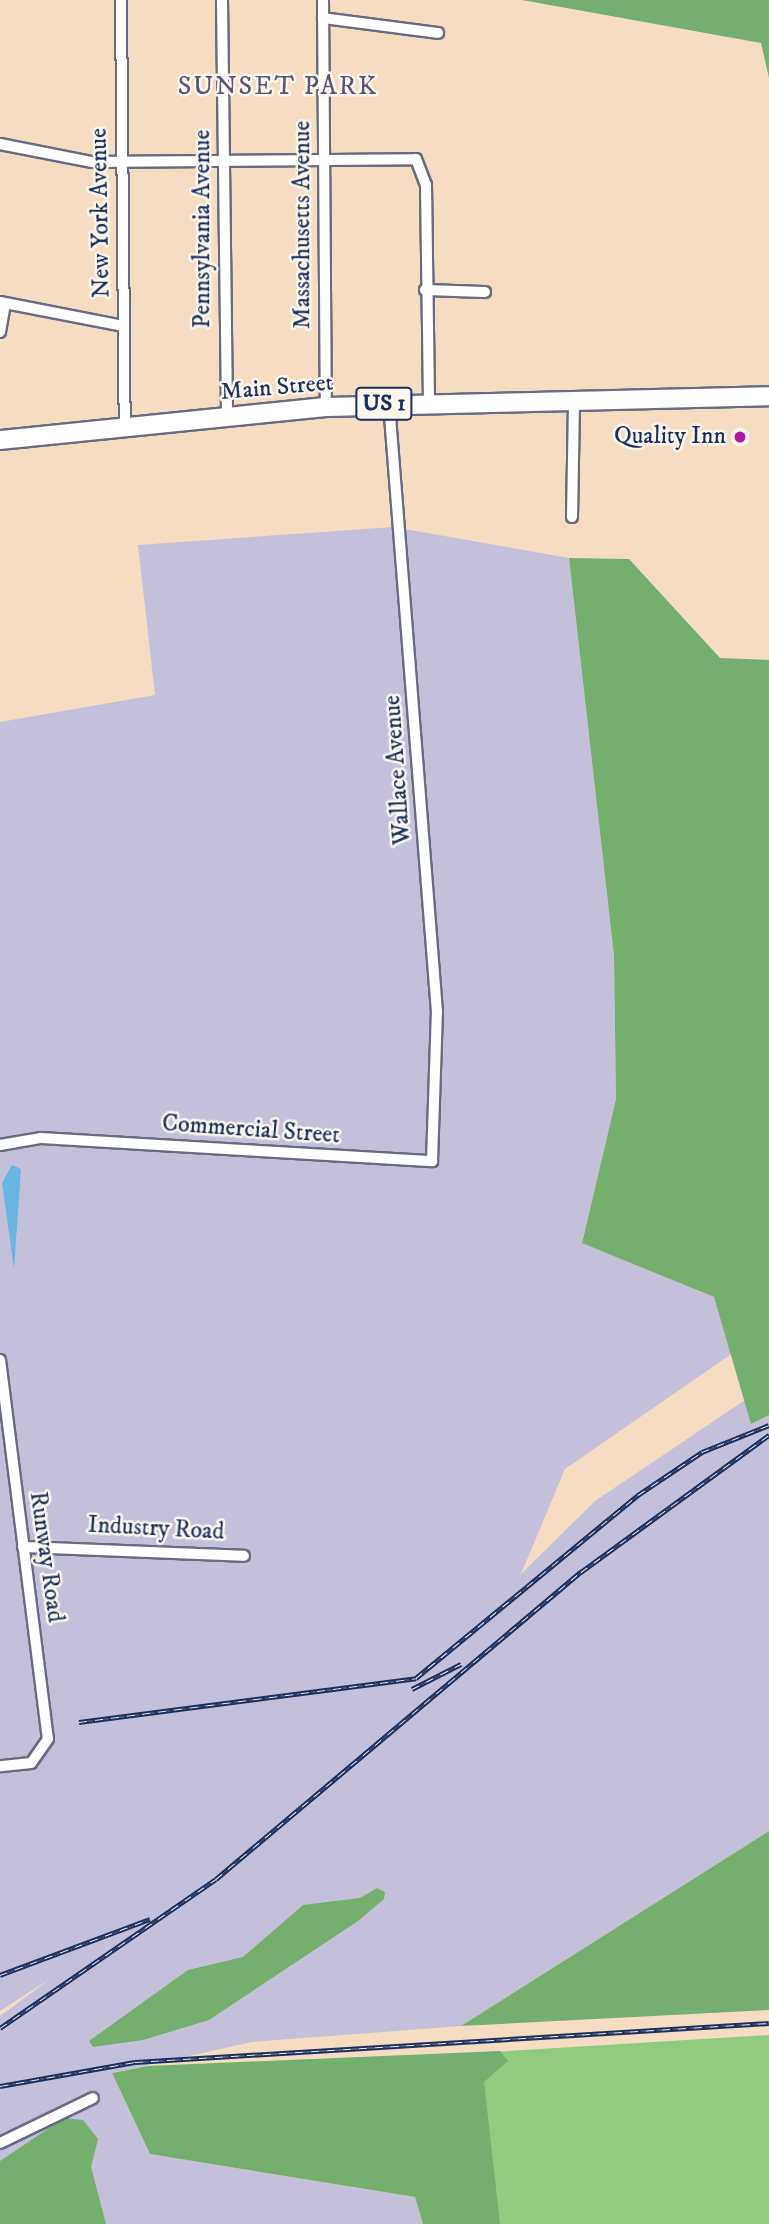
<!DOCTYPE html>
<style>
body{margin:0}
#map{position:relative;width:769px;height:2224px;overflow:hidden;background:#f4ddc2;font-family:"IM FELL DW Pica",serif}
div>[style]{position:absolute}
.industrial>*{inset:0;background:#c5c0da}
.green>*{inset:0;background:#91cb7e}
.forest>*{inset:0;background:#74af6d}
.water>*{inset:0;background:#66b6e1}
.roads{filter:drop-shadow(2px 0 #676c81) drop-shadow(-2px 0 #676c81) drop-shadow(0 2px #676c81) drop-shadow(0 -2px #676c81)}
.street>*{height:10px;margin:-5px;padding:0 5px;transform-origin:5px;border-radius:5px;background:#fff}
.primary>*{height:18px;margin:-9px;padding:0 9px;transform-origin:9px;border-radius:9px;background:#fff}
.rail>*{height:5px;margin-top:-2.5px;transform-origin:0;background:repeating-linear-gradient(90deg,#fbf7ec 0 8px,#1b2f5e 0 16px);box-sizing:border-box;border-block:2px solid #1b2f5e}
.dots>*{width:19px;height:19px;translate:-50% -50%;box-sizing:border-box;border:4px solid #fbf7ec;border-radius:50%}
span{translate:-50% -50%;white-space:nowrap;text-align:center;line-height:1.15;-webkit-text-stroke:5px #fbf7ec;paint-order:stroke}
.shield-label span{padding:2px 5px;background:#fbf7ec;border:2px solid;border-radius:5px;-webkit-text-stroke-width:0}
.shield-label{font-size:23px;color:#1b2f5e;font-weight:700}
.street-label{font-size:24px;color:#1b2f5e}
.poi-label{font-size:24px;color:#1b2f5e}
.right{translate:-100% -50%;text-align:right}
.neighbourhood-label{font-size:26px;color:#58557c;letter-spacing:2px}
</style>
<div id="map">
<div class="industrial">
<i style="clip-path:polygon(393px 527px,569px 558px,614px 956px,616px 1099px,582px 1242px,769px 1320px,769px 1328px,565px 1469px,521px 1574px,595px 1501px,769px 1384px,769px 1831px,461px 2026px,252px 2042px,112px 2073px,150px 2154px,415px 2197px,423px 2224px,0 2224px,0 2016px,50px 1979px,0 2011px,0 722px,155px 695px,138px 545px)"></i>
</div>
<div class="green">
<i style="clip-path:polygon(769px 2035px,769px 2224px,495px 2224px,476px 2053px)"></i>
</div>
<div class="forest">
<i style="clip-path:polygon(522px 0,769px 0,769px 78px,761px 43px)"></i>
<i style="clip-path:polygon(569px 558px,629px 559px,720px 658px,769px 660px,769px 1415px,751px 1424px,714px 1297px,582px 1243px,616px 1099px,614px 956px)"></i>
<i style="clip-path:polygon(769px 1831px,769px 2010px,461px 2026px)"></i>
<i style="clip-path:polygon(377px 1888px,385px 1892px,384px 1899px,358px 1921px,209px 2020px,143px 2040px,93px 2047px,89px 2041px,188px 1970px,243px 1957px,303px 1905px,360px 1898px)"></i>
<i style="clip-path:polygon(500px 2051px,508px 2061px,484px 2082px,500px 2224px,423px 2224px,415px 2197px,150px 2154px,112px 2073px,147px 2066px)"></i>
<i style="clip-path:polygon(64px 2118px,83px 2120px,98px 2139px,91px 2167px,106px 2224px,0 2224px,0 2161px)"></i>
</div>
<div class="water">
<i style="clip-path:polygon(12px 1165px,21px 1169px,14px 1269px,2px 1183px)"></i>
</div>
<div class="roads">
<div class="street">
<i style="left:121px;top:0;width:426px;rotate:89.5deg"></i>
<i style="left:222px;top:0;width:416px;rotate:89.3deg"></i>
<i style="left:323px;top:0;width:407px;rotate:89.6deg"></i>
<i style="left:323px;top:18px;width:116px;rotate:7.4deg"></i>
<i style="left:0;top:144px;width:94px;rotate:11.1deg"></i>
<i style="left:92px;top:162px;width:324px;rotate:-0.5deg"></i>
<i style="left:416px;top:159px;width:28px;rotate:69deg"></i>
<i style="left:426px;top:185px;width:217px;rotate:89.2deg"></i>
<i style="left:425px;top:290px;width:60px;rotate:1.9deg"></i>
<i style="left:0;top:302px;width:125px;rotate:11deg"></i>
<i style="left:0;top:332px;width:28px;rotate:-80deg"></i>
<i style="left:572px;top:517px;width:118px;rotate:-89deg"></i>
<i style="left:0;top:1145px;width:42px;rotate:-9.7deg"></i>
<i style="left:41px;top:1138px;width:392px;rotate:3.4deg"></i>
<i style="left:432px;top:1161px;width:149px;rotate:-88.1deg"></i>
<i style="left:437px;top:1012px;width:610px;rotate:-94.51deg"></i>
<i style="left:0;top:1360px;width:382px;rotate:82.8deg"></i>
<i style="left:48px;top:1739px;width:29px;rotate:125deg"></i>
<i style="left:31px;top:1763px;width:31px;rotate:174deg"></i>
<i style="left:23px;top:1547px;width:221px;rotate:2.3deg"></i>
<i style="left:0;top:2143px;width:103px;rotate:-25.8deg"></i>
</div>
<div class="primary">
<i style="left:0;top:440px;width:328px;rotate:-5.8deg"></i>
<i style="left:326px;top:407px;width:443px;rotate:-1.4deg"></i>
</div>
</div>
<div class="rail">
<i style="left:412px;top:1689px;width:55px;rotate:-27deg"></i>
<i style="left:79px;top:1722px;width:340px;rotate:-7.4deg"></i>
<i style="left:416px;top:1678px;width:288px;rotate:-39.5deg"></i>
<i style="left:638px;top:1495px;width:77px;rotate:-33.9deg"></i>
<i style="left:702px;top:1452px;width:72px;rotate:-21.9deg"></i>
<i style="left:0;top:1975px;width:160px;rotate:-20.5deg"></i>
<i style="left:0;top:2028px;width:262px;rotate:-34.6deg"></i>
<i style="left:216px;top:1879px;width:477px;rotate:-40.1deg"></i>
<i style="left:581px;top:1572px;width:233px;rotate:-36.1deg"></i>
<i style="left:0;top:2086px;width:137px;rotate:-10.1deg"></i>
<i style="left:135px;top:2062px;width:635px;rotate:-3.52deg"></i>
</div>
<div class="dots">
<i style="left:740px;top:437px;background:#b5179e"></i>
</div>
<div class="shield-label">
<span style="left:384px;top:404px">US 1</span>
</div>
<div class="street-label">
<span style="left:101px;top:213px;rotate:-91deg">New York Avenue</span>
<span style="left:303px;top:225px;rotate:-90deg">Massachusetts Avenue</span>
<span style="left:203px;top:229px;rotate:-90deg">Pennsylvania Avenue</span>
<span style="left:277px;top:388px;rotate:-5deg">Main Street</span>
<span style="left:398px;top:770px;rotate:-94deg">Wallace Avenue</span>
<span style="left:251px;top:1130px;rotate:4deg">Commercial Street</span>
<span style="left:156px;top:1529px;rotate:3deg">Industry Road</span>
<span style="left:46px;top:1557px;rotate:82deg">Runway Road</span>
</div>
<div class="poi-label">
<span class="right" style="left:726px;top:437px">Quality Inn</span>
</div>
<div class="neighbourhood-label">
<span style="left:278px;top:87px">SUNSET PARK</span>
</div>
</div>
